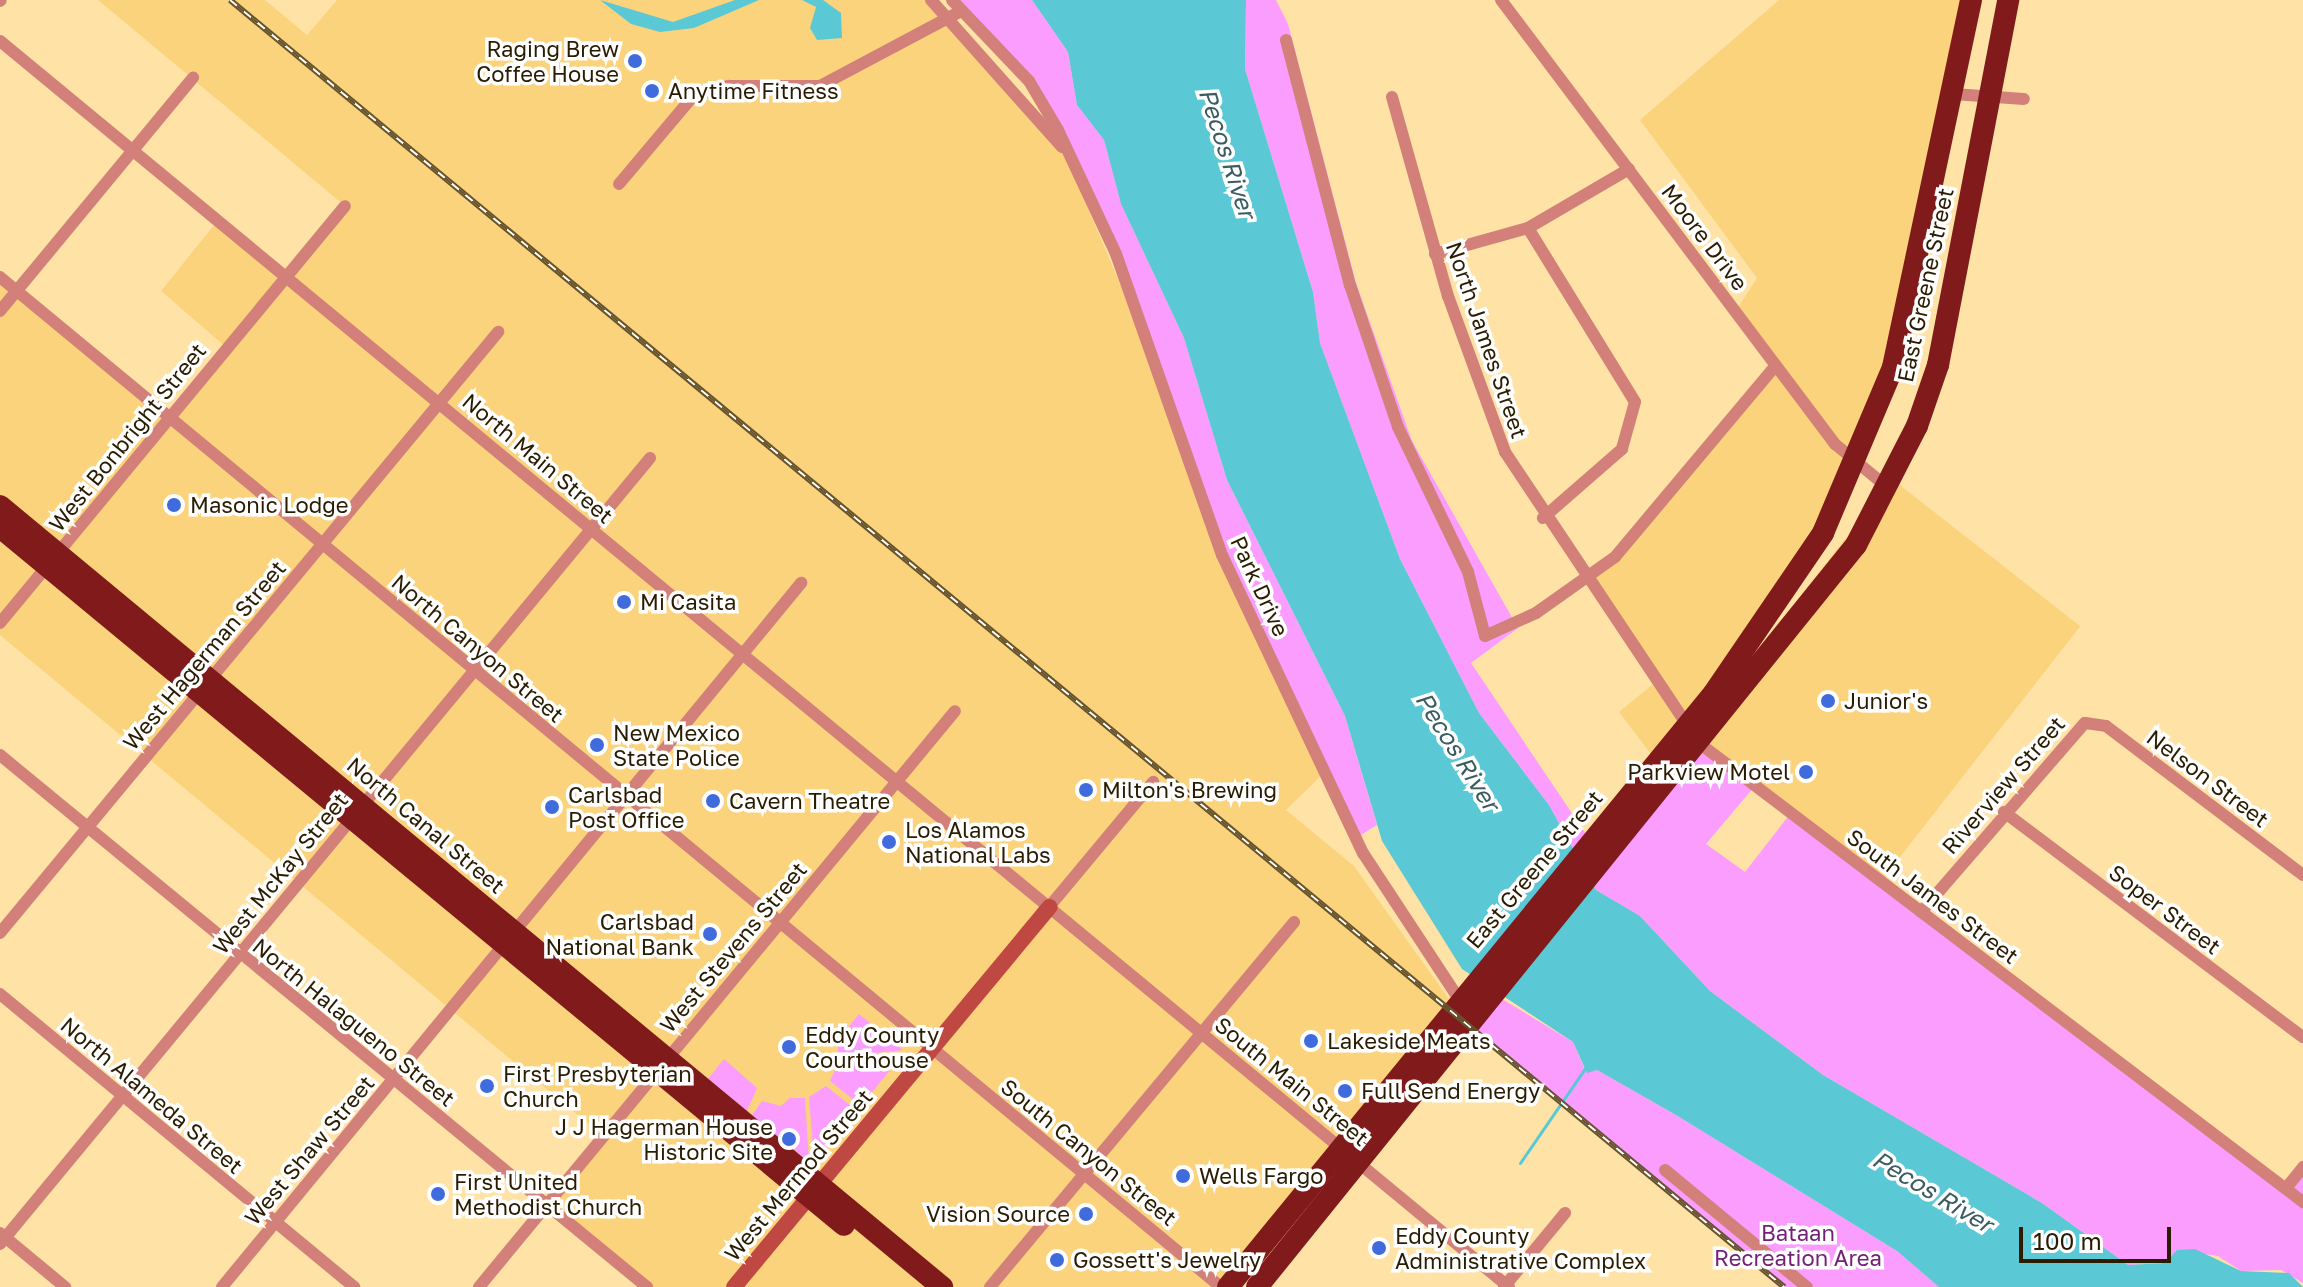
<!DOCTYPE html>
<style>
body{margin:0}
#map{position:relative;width:2303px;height:1287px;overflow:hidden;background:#ffe2a5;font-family:"Golos Text",sans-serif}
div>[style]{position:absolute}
.built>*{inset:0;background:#fbd37d;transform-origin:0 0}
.green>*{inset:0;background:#fb9cff}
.water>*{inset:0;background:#5bc8d5}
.stream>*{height:3px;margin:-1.5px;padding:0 1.5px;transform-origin:1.5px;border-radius:1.5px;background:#5bc8d5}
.street>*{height:12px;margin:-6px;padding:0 6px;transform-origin:6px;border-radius:6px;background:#d28079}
.secondary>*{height:16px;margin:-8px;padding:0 8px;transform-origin:8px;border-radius:8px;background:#bf4843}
.highway>*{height:22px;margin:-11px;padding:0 11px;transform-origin:11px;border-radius:11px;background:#801a1b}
.rail>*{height:6px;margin-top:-3px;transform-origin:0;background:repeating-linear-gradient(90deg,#fff 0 9px,#65532e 0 18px);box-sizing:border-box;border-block:2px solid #65532e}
.dots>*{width:22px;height:22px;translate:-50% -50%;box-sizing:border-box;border:4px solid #fff;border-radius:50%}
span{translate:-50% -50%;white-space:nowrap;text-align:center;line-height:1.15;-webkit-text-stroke:7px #fff;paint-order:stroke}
.poi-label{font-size:22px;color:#2a1c00}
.right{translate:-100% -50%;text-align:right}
.left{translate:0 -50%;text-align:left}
.street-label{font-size:22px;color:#2a1c00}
.park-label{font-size:22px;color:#742079}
.water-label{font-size:24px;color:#3b5d61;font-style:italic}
.scale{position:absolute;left:2019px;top:1227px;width:152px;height:36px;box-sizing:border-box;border:4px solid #2a1c00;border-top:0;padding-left:10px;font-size:24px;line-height:28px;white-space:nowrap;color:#2a1c00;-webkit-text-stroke:6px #fff;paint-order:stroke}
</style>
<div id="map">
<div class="built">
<i style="clip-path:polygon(98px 0,265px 0,307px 35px,337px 0,931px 0,1062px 147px,1326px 771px,1286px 810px,1354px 866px,1454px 1006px,1228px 1287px,647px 1287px,546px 1206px,603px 1136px,0 635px,0 277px,169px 417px,227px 348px,161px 291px,218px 220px,286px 276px,345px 206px)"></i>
<i style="clip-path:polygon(1779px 0,1972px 0,1920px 261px,1858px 463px,1657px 762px,1619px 712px,1658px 680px,1585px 579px,1616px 557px,1775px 366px,1735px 312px,1757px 278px,1640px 120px)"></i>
<i style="left:1892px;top:479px;width:239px;height:327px;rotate:38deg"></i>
</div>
<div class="green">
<i style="clip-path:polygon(952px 0,1032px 0,1068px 52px,1077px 105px,1104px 140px,1121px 204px,1184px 338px,1227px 480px,1345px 716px,1377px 825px,1356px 838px,1222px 555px,1126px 280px,1029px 81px)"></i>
<i style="clip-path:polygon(1246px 0,1276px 0,1288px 24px,1356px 283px,1412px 441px,1518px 628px,1471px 663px,1602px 858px,1699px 743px,1754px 787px,1706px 844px,1745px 872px,1790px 814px,2286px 1186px,2303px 1167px,2303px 1283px,2281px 1270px,2241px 1271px,2218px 1256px,2177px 1250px,2166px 1263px,2128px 1265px,2042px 1203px,1823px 1075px,1710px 991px,1640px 916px,1596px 890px,1549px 805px,1479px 713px,1400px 559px,1320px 343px,1313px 292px,1245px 69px)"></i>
<i style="clip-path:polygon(1492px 993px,1573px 1042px,1586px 1072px,1597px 1070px,1676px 1115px,1897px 1251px,1939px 1287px,1784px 1287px,1467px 1025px)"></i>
<i style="clip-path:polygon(859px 1014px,903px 1050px,839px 1057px,837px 1041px)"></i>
<i style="clip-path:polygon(903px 1054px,861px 1106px,830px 1081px,838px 1063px)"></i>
<i style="clip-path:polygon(724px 1059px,757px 1088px,747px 1111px,708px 1079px)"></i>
<i style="clip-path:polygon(826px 1086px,856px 1110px,814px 1162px,809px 1097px)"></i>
<i style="clip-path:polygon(790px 1098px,805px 1098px,809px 1162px,752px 1115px,762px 1101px,781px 1106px)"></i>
</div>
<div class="water">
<i style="clip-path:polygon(600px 0,673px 22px,735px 0,759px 0,694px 28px,660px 32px,631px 24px)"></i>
<i style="clip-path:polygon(802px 0,823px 0,841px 13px,842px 38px,817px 40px,810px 28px,816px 7px)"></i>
<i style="clip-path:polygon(1032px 0,1246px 0,1245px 69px,1313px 292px,1320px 343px,1400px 559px,1479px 713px,1549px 805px,1596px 890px,1640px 916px,1710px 991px,1823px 1075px,2042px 1203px,2128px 1265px,2165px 1263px,2177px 1250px,2195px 1249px,2241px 1271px,2289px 1273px,2303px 1287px,1939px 1287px,1897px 1251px,1676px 1115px,1597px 1070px,1587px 1073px,1573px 1042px,1462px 969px,1382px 841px,1345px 716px,1227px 480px,1184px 338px,1121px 204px,1104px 140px,1077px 105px,1068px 52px)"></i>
</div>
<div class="stream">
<i style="left:1520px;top:1163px;width:116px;rotate:-55.5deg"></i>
</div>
<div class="street">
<i style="left:931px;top:0;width:197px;rotate:48.3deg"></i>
<i style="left:952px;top:0;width:112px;rotate:46.5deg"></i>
<i style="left:1029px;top:81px;width:57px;rotate:59.4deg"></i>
<i style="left:1058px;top:130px;width:137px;rotate:64.9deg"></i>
<i style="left:1116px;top:254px;width:319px;rotate:70.6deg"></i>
<i style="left:1222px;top:555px;width:330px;rotate:64.7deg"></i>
<i style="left:1363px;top:853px;width:182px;rotate:56.7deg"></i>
<i style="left:1501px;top:0;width:556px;rotate:53.05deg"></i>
<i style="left:1835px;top:444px;width:67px;rotate:39.6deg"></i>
<i style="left:0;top:1px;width:1px;rotate:-45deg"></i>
<i style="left:1286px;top:40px;width:253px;rotate:75.4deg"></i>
<i style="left:1350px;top:285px;width:150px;rotate:71.3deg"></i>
<i style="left:1398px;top:427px;width:161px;rotate:64.2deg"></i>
<i style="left:1468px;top:572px;width:66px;rotate:75.1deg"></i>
<i style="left:1485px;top:636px;width:56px;rotate:-24.3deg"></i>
<i style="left:1536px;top:613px;width:97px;rotate:-35.3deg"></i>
<i style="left:1615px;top:557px;width:249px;rotate:-50deg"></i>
<i style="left:0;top:41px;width:1957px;rotate:39.55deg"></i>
<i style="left:1953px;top:94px;width:71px;rotate:4deg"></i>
<i style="left:1392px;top:97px;width:207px;rotate:74.3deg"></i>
<i style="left:1448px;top:296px;width:166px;rotate:69.9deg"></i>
<i style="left:1505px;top:452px;width:350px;rotate:56.3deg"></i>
<i style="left:1699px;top:743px;width:759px;rotate:37.23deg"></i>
<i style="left:619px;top:184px;width:115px;rotate:-49.9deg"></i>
<i style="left:693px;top:96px;width:37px;rotate:-16deg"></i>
<i style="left:729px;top:86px;width:91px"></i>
<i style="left:820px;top:86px;width:160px;rotate:-28deg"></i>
<i style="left:1528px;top:228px;width:204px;rotate:58.4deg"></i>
<i style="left:1635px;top:402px;width:49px;rotate:105.5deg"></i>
<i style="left:1622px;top:449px;width:105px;rotate:138.9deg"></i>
<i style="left:1435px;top:254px;width:97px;rotate:-15.6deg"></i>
<i style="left:1528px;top:228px;width:117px;rotate:-30.3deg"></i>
<i style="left:0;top:277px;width:1585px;rotate:39.6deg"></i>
<i style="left:0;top:311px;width:303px;rotate:-50.4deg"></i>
<i style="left:0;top:623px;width:541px;rotate:-50.4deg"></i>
<i style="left:0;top:755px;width:838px;rotate:39.43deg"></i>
<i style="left:2004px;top:812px;width:374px;rotate:37deg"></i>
<i style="left:1049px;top:907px;width:163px;rotate:-50.2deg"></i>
<i style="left:1921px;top:912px;width:250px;rotate:-49.1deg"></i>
<i style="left:2085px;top:723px;width:21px;rotate:8deg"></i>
<i style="left:2106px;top:726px;width:247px;rotate:37.1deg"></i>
<i style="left:0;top:933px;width:781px;rotate:-50.35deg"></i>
<i style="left:0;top:994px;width:460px;rotate:39.6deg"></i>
<i style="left:1665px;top:1170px;width:184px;rotate:39.5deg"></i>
<i style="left:2287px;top:1187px;width:26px;rotate:-51deg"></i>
<i style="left:0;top:1233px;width:85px;rotate:39.7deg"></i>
<i style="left:0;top:1244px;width:1020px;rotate:-50.41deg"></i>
<i style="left:222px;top:1287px;width:912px;rotate:-50.56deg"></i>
<i style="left:479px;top:1287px;width:747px;rotate:-50.43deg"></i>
<i style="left:990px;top:1287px;width:475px;rotate:-50.2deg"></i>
<i style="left:1504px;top:1287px;width:96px;rotate:-50.5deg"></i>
</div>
<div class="secondary">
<i style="left:734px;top:1287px;width:494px;rotate:-50.3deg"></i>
</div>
<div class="highway">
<i style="left:0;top:506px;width:1224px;rotate:39.66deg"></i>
<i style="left:0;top:527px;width:1095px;rotate:39.59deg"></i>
<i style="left:1228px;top:1287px;width:767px;rotate:-50.71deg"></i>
<i style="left:1714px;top:693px;width:194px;rotate:-55.7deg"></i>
<i style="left:1823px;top:533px;width:180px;rotate:-67.1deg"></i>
<i style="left:1893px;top:367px;width:375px;rotate:-78deg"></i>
<i style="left:1257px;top:1287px;width:954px;rotate:-51.09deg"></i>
<i style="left:1856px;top:545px;width:134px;rotate:-62.9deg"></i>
<i style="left:1917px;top:426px;width:65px;rotate:-71deg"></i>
<i style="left:1938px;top:365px;width:372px;rotate:-79.1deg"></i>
</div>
<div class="rail">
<i style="left:230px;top:0;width:2018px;rotate:39.63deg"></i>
</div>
<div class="dots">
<i style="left:635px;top:61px;background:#406bdc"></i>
<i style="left:652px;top:91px;background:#406bdc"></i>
<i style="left:174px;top:505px;background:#406bdc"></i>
<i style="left:624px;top:602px;background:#406bdc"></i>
<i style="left:1828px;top:701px;background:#406bdc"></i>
<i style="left:597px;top:745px;background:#406bdc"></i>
<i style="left:1806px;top:772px;background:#406bdc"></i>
<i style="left:1086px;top:790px;background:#406bdc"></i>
<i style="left:713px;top:801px;background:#406bdc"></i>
<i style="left:552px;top:807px;background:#406bdc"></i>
<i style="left:889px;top:842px;background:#406bdc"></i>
<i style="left:710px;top:934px;background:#406bdc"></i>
<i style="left:1311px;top:1041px;background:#406bdc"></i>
<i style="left:789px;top:1047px;background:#406bdc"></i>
<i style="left:487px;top:1086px;background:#406bdc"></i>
<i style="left:1345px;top:1091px;background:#406bdc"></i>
<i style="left:789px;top:1139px;background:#406bdc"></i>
<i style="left:1183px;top:1176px;background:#406bdc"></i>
<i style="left:438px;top:1194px;background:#406bdc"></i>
<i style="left:1086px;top:1214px;background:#406bdc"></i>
<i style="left:1379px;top:1248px;background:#406bdc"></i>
<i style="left:1057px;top:1260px;background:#406bdc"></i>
</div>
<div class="poi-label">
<span class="right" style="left:619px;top:61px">Raging Brew<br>Coffee House</span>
<span class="left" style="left:668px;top:91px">Anytime Fitness</span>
<span class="left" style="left:190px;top:505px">Masonic Lodge</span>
<span class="left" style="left:640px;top:602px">Mi Casita</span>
<span class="left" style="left:1844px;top:701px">Junior's</span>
<span class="left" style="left:613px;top:745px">New Mexico<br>State Police</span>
<span class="right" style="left:1790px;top:772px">Parkview Motel</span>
<span class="left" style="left:1102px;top:790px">Milton's Brewing</span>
<span class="left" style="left:568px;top:807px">Carlsbad<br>Post Office</span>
<span class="left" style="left:729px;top:801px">Cavern Theatre</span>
<span class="left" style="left:905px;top:842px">Los Alamos<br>National Labs</span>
<span class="right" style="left:694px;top:934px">Carlsbad<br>National Bank</span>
<span class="left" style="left:805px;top:1047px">Eddy County<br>Courthouse</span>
<span class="left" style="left:1327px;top:1041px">Lakeside Meats</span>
<span class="left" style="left:503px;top:1086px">First Presbyterian<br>Church</span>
<span class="left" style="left:1361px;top:1091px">Full Send Energy</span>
<span class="right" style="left:773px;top:1139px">J J Hagerman House<br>Historic Site</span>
<span class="left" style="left:1199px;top:1176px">Wells Fargo</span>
<span class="left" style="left:454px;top:1194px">First United<br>Methodist Church</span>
<span class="right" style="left:1070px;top:1214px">Vision Source</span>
<span class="left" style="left:1395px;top:1248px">Eddy County<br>Administrative Complex</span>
<span class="left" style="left:1073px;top:1260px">Gossett's Jewelry</span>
</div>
<div class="street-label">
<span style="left:1705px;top:237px;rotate:53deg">Moore Drive</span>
<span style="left:1925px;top:285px;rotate:-78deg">East Greene Street</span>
<span style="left:1487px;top:340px;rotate:71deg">North James Street</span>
<span style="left:127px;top:437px;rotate:-51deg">West Bonbright Street</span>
<span style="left:538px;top:458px;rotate:40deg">North Main Street</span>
<span style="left:1260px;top:586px;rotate:65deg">Park Drive</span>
<span style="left:478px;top:648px;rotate:40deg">North Canyon Street</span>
<span style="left:204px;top:655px;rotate:-50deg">West Hagerman Street</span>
<span style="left:2208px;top:778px;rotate:37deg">Nelson Street</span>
<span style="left:2003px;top:785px;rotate:-49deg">Riverview Street</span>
<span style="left:426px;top:825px;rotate:40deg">North Canal Street</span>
<span style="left:1534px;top:869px;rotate:-50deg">East Greene Street</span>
<span style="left:280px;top:873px;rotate:-51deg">West McKay Street</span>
<span style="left:1933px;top:896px;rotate:37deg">South James Street</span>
<span style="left:2165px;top:909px;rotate:37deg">Soper Street</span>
<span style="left:733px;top:947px;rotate:-50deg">West Stevens Street</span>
<span style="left:354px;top:1022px;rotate:39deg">North Halagueno Street</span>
<span style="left:1292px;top:1081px;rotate:39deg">South Main Street</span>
<span style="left:152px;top:1095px;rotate:40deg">North Alameda Street</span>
<span style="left:309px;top:1150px;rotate:-50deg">West Shaw Street</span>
<span style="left:1089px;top:1152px;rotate:39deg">South Canyon Street</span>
<span style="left:798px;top:1175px;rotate:-50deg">West Mermod Street</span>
</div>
<div class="park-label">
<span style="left:1798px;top:1245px">Bataan<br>Recreation Area</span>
</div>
<div class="water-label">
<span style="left:1228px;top:153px;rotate:72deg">Pecos River</span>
<span style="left:1458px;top:751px;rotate:58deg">Pecos River</span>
<span style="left:1933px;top:1191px;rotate:31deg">Pecos River</span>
</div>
<div class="scale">100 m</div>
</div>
